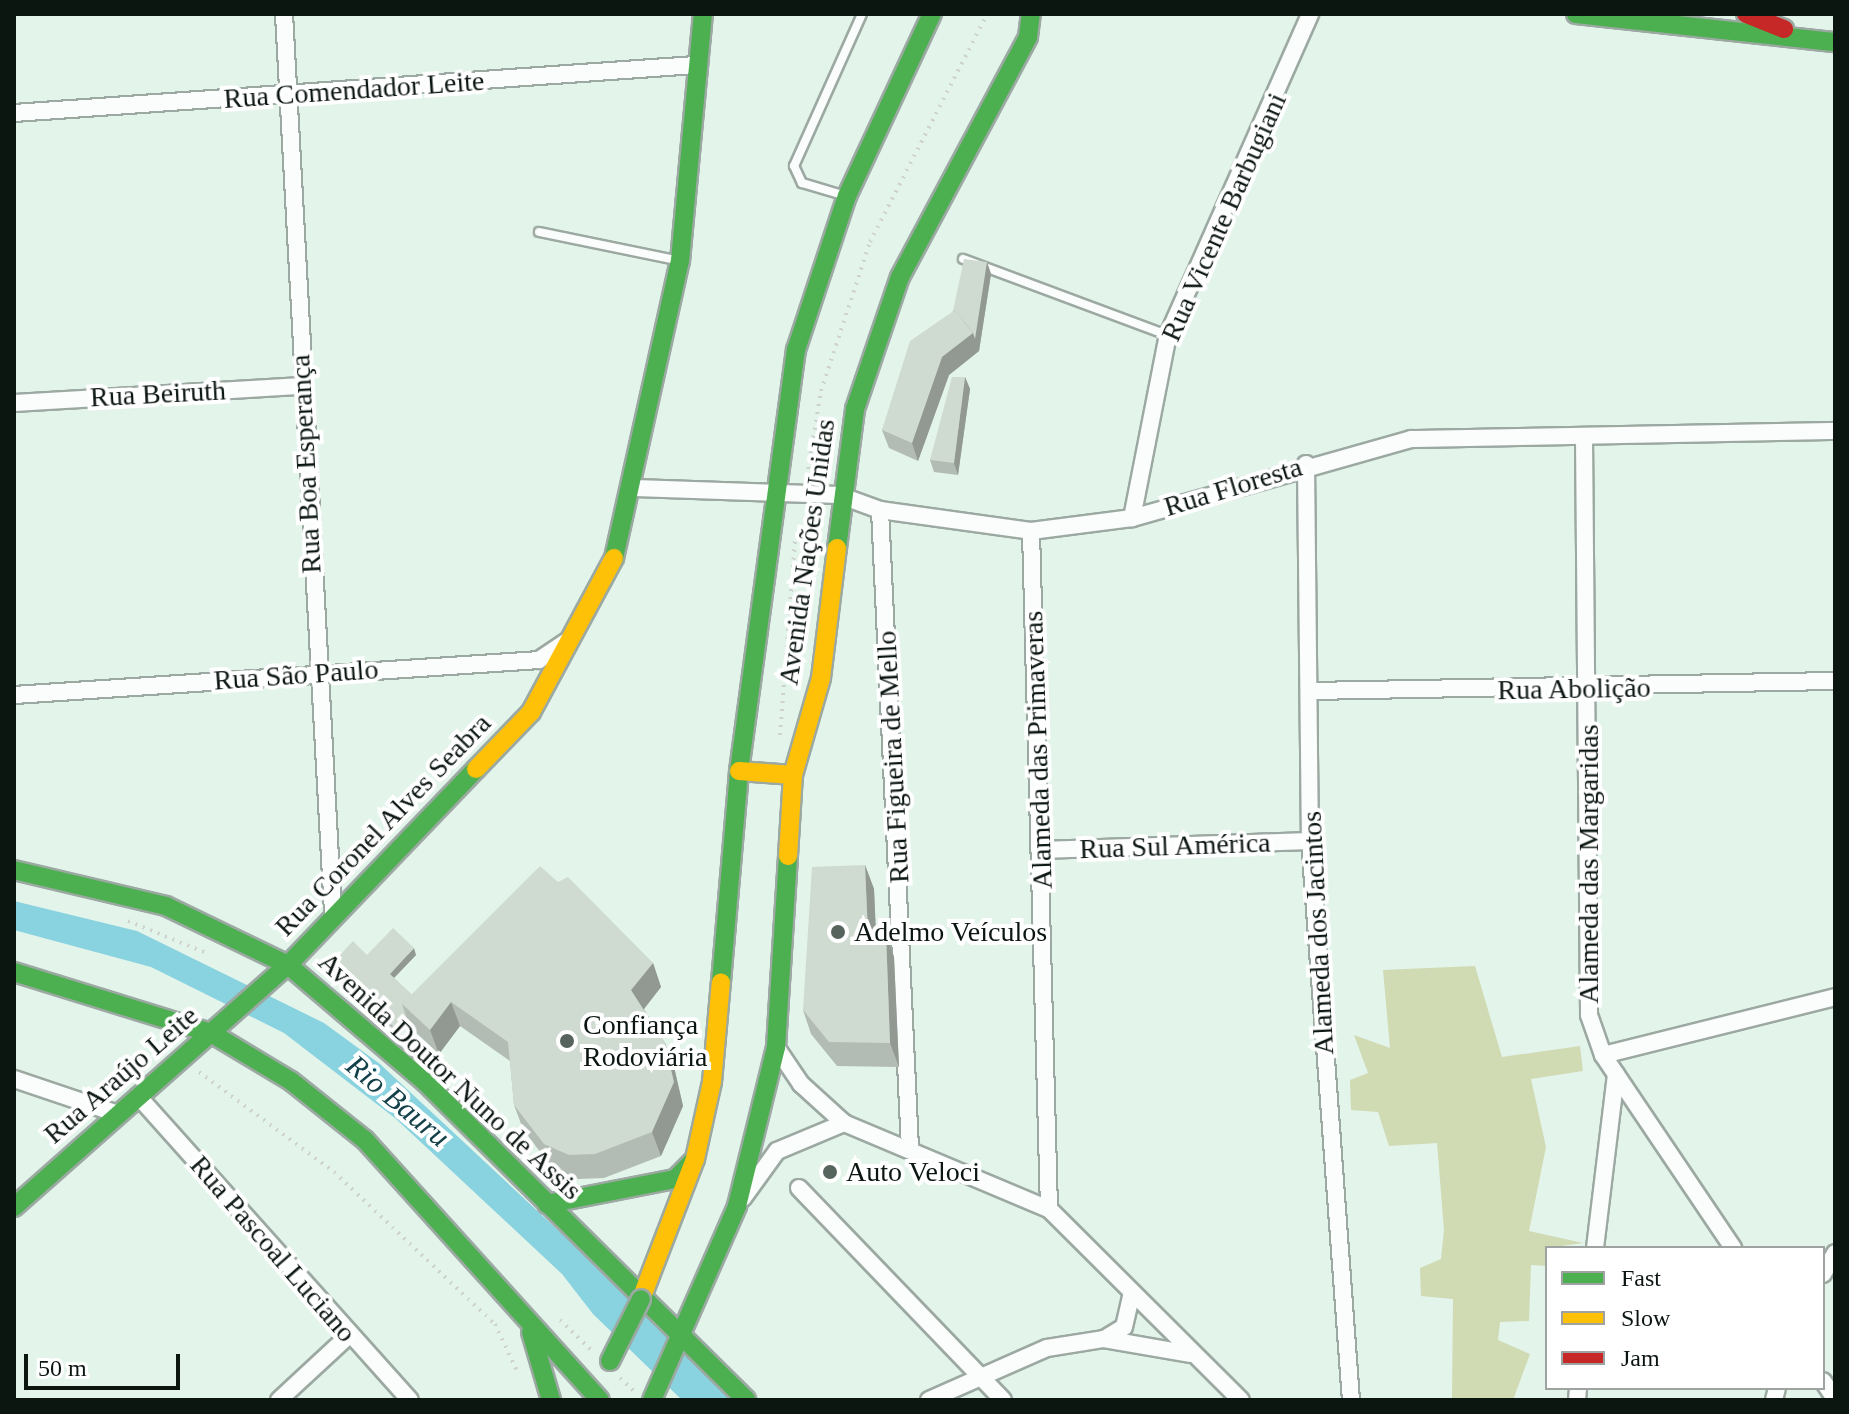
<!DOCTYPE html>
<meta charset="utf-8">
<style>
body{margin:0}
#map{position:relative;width:1849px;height:1414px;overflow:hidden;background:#e3f4eb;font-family:"Times New Roman",serif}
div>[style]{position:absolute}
.green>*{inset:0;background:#d0dab3}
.water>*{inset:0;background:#89d2df}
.path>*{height:4px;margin-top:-2px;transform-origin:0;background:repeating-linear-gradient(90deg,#ced2d0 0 2px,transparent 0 8px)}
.roads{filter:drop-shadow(2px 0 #9ca9a2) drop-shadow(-2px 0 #9ca9a2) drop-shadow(0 2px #9ca9a2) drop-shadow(0 -2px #9ca9a2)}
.lane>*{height:8px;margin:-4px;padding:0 4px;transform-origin:4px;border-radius:4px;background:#fbfdfc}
.street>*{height:16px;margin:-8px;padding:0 8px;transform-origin:8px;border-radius:8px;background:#fbfdfc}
.fast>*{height:18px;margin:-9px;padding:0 9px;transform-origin:9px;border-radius:9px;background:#4caf50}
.slow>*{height:18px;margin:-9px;padding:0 9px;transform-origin:9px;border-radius:9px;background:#ffc107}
.jam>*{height:18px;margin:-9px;padding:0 9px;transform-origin:9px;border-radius:9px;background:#c62828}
.bridges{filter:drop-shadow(2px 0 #9ca9a2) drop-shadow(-2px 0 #9ca9a2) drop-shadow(0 2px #9ca9a2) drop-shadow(0 -2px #9ca9a2)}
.fast-bridge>*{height:18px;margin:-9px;padding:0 9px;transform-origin:9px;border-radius:9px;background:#4caf50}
.wall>*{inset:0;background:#b2bbb4}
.shaded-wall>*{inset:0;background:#919992}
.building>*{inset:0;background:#cfdad1}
.dots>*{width:22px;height:22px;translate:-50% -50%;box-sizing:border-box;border:4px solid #fff;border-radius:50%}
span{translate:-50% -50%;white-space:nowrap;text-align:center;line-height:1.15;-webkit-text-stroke:8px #fff;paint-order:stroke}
.street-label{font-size:28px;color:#0c1611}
.poi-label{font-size:28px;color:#0c1611}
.left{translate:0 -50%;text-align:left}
.water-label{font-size:30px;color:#15414b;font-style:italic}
.frame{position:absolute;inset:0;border:16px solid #0c1611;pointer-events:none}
.legend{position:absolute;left:1545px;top:1246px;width:280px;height:144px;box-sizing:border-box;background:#fff;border:2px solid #9ea2a0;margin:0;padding:10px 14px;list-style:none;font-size:24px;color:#0c1611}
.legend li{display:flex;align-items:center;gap:16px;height:40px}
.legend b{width:40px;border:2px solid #9ea2a0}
.scale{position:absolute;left:24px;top:1354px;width:156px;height:36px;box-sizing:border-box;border:4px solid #0c1611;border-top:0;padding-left:10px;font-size:24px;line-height:28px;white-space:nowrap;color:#0c1611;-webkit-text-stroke:6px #fff;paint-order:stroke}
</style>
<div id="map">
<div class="green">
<i style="clip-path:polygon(1475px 966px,1502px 1057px,1580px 1046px,1583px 1071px,1531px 1079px,1546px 1147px,1529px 1231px,1583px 1243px,1547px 1248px,1547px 1266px,1531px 1265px,1529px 1321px,1500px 1322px,1498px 1340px,1530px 1354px,1513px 1400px,1452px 1400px,1453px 1299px,1421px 1296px,1420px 1268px,1441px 1259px,1444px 1230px,1437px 1143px,1389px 1146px,1378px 1112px,1351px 1110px,1350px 1080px,1368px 1073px,1354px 1035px,1390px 1048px,1383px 970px)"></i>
</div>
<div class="water">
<i style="clip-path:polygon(14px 901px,137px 931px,324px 1023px,380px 1064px,740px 1400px,682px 1400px,593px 1314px,562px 1274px,395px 1118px,284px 1033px,151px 967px,14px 930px)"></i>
</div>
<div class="path">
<i style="left:807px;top:477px;width:87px;rotate:-80.8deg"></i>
<i style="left:821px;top:391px;width:157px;rotate:-71.8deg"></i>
<i style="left:870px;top:242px;width:256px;rotate:-62.8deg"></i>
<i style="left:780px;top:735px;width:195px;rotate:-85.6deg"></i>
<i style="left:128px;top:921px;width:87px;rotate:22.2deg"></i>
<i style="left:199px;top:1072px;width:168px;rotate:36.5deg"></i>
<i style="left:334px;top:1172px;width:221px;rotate:43.4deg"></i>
<i style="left:495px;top:1324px;width:54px;rotate:64.9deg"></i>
<i style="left:560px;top:1320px;width:43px;rotate:44.1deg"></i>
<i style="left:620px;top:1378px;width:19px;rotate:43deg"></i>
</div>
<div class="roads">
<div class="lane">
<i style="left:846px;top:196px;width:46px;rotate:-163.5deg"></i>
<i style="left:802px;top:183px;width:19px;rotate:-115deg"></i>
<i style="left:794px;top:166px;width:167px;rotate:-65.9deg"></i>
<i style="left:539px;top:232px;width:140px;rotate:11.6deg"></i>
<i style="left:963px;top:259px;width:218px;rotate:20.4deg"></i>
</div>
<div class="street">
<i style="left:284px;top:14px;width:901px;rotate:86.88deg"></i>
<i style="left:14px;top:113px;width:683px;rotate:-4.03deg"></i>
<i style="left:14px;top:403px;width:289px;rotate:-3.4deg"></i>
<i style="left:1584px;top:438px;width:577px;rotate:89.5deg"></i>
<i style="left:1589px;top:1015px;width:42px;rotate:70.7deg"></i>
<i style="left:1603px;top:1055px;width:233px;rotate:56deg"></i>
<i style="left:1306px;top:464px;width:377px;rotate:89.4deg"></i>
<i style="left:1310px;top:841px;width:561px;rotate:85.81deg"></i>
<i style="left:635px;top:488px;width:204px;rotate:2deg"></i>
<i style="left:839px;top:495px;width:44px;rotate:20.1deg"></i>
<i style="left:880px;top:510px;width:152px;rotate:7.9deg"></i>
<i style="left:1031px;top:531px;width:102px;rotate:-7.3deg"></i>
<i style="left:1132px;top:518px;width:290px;rotate:-15.8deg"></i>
<i style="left:1411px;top:439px;width:424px;rotate:-1.1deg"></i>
<i style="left:880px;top:510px;width:639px;rotate:87.31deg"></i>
<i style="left:1132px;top:518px;width:187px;rotate:-78.9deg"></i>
<i style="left:1168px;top:335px;width:351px;rotate:-66.1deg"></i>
<i style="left:1031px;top:531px;width:678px;rotate:88.48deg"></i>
<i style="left:1312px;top:691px;width:523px;rotate:-1.1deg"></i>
<i style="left:14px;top:695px;width:526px;rotate:-3.81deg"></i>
<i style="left:539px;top:660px;width:32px;rotate:-34deg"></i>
<i style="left:1041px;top:850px;width:269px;rotate:-1.9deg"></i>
<i style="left:776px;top:1047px;width:45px;rotate:56deg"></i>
<i style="left:801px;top:1084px;width:58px;rotate:42.2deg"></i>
<i style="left:844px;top:1123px;width:222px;rotate:22.8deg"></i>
<i style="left:1049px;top:1209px;width:271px;rotate:44.9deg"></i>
<i style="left:1603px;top:1055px;width:239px;rotate:-14deg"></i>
<i style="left:14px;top:1079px;width:110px;rotate:18.6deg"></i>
<i style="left:138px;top:1096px;width:408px;rotate:48.2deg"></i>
<i style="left:799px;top:1188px;width:294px;rotate:46.1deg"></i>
<i style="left:743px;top:1198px;width:58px;rotate:-54.1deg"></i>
<i style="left:777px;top:1151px;width:73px;rotate:-22.7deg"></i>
<i style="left:1595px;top:1248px;width:175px;rotate:-83.1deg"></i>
<i style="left:1823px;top:1274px;width:24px;rotate:-60deg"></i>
<i style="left:1104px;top:1339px;width:23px;rotate:-31deg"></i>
<i style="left:1124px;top:1327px;width:32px;rotate:-77deg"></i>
<i style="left:1823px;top:1381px;width:22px;rotate:56deg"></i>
<i style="left:279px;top:1400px;width:94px;rotate:-42.8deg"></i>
<i style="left:929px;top:1400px;width:129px;rotate:-23.8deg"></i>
<i style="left:1047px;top:1348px;width:58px;rotate:-9deg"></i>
<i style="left:1104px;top:1339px;width:87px;rotate:9.9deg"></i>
<i style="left:1577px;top:1400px;width:12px;rotate:-85deg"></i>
<i style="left:1774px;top:1400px;width:12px;rotate:-76deg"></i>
</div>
<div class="fast">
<i style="left:1576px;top:14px;width:261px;rotate:6.2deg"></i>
<i style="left:837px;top:548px;width:140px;rotate:-82.6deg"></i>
<i style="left:855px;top:409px;width:139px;rotate:-71.2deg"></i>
<i style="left:900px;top:277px;width:272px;rotate:-61.9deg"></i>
<i style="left:1028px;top:37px;width:23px;rotate:-83deg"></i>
<i style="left:614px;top:558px;width:304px;rotate:-77.5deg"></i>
<i style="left:680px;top:261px;width:248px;rotate:-84.7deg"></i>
<i style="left:14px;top:870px;width:156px;rotate:13.3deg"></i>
<i style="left:166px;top:906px;width:136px;rotate:25.8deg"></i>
<i style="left:288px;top:965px;width:180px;rotate:40.5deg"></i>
<i style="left:425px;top:1082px;width:452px;rotate:44.7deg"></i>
<i style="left:14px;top:972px;width:206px;rotate:17.2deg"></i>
<i style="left:211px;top:1033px;width:93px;rotate:31deg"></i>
<i style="left:291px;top:1081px;width:95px;rotate:38.6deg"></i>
<i style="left:365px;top:1140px;width:350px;rotate:47.9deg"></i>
<i style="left:721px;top:982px;width:212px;rotate:-85.1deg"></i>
<i style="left:739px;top:771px;width:425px;rotate:-82.3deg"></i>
<i style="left:796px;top:350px;width:162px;rotate:-71.7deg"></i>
<i style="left:847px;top:196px;width:201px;rotate:-65deg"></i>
<i style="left:547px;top:1204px;width:130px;rotate:-11.1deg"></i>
<i style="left:675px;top:1179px;width:25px;rotate:-45deg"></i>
<i style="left:14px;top:1207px;width:366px;rotate:-41.5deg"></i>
<i style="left:288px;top:965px;width:272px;rotate:-46.2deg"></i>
<i style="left:531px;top:1332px;width:71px;rotate:73.6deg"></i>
<i style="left:652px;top:1400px;width:212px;rotate:-66.3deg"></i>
<i style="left:737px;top:1206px;width:164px;rotate:-76.2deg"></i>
<i style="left:776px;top:1047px;width:191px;rotate:-86.4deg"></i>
</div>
<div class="slow">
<i style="left:476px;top:769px;width:79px;rotate:-46deg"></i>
<i style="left:531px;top:712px;width:175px;rotate:-61.7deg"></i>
<i style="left:739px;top:771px;width:54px;rotate:4.2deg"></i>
<i style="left:788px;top:856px;width:81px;rotate:-86.5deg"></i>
<i style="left:793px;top:775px;width:101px;rotate:-73.9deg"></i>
<i style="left:821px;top:678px;width:131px;rotate:-83deg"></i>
<i style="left:641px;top:1299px;width:150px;rotate:-68.9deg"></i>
<i style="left:695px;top:1159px;width:79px;rotate:-77.6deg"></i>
<i style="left:712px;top:1082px;width:100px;rotate:-84.9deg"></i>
</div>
<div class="jam">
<i style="left:1746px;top:14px;width:41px;rotate:21.5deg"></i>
</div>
</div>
<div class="bridges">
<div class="fast-bridge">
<i style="left:610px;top:1361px;width:69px;rotate:-63.4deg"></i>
</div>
</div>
<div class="wall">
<i style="clip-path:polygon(987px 262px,991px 274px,979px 351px,949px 375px,918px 461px,889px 448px,882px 430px,953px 311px)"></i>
<i style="clip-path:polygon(965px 377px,970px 389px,958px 475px,934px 472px,930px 460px)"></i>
<i style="clip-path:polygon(865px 865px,874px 889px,876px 934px,886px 933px,894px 957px,899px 1067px,837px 1066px,811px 1034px,803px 1010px)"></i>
<i style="clip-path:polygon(558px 882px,653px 963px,661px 987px,644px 1009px,665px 1043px,674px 1067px,683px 1106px,661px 1156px,604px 1178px,578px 1179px,552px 1168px,523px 1129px,514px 1105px,510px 1061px,460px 1026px,439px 1054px,411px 1028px,409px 1025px,399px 1036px,332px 972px,330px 966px,367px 955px,416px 955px,394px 978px,412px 995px)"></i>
</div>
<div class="shaded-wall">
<i style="clip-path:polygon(987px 262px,991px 274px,979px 351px,949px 375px,918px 461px,912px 443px,942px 357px)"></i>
<i style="clip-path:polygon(965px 377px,970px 389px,958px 475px,954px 463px)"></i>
<i style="clip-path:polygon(865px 865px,874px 889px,877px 958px,868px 934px)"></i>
<i style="clip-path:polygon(886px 933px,894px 957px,899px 1067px,890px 1043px)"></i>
<i style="clip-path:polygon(414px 948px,416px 955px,392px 980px,390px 974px)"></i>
<i style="clip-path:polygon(653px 963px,661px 987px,640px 1014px,631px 990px)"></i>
<i style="clip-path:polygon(451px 1002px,460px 1026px,439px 1054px,430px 1030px)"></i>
<i style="clip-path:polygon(407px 1019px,409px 1025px,399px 1036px,397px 1030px)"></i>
<i style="clip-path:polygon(665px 1043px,674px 1067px,683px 1106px,661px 1156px,652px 1132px)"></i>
</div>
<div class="building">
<i style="clip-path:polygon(964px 259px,987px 262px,975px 339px,973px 333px,955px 310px,953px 311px)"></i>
<i style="clip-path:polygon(955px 310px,973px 333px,942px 357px,912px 443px,882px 430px,910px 341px)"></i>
<i style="clip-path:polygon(952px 377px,965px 377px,954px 463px,930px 460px)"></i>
<i style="clip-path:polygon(865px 865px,868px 934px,886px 933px,890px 1043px,829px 1042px,803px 1010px,812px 867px)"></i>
<i style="clip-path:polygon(540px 866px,558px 882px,568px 877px,653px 963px,631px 990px,665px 1043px,674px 1082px,652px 1132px,595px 1154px,569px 1155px,544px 1144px,514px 1105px,508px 1042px,451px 1002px,430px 1030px,402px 1004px)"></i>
<i style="clip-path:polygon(393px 928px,414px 948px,390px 974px,412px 995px,402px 1004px,407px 1019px,397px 1030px,330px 966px,353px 941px,367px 955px)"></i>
</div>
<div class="dots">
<i style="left:838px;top:932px;background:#57645d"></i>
<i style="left:567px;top:1041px;background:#57645d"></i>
<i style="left:830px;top:1172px;background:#57645d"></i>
</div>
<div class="street-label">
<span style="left:354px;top:90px;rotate:-4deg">Rua Comendador Leite</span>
<span style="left:1224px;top:217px;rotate:-66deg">Rua Vicente Barbugiani</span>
<span style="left:158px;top:394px;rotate:-3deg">Rua Beiruth</span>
<span style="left:306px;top:464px;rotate:-93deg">Rua Boa Esperança</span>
<span style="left:1233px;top:487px;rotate:-17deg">Rua Floresta</span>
<span style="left:807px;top:552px;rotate:-82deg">Avenida Nações Unidas</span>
<span style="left:296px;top:675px;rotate:-4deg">Rua São Paulo</span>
<span style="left:1574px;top:689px;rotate:-1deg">Rua Abolição</span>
<span style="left:1038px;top:750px;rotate:-92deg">Alameda das Primaveras</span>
<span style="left:893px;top:757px;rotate:-93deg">Rua Figueira de Mello</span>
<span style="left:383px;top:825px;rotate:-46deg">Rua Coronel Alves Seabra</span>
<span style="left:1175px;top:846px;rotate:-2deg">Rua Sul América</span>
<span style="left:1589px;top:864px;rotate:-90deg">Alameda das Margaridas</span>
<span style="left:1318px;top:933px;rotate:-93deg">Alameda dos Jacintos</span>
<span style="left:121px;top:1075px;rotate:-41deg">Rua Araújo Leite</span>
<span style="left:450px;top:1076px;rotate:43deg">Avenida Doutor Nuno de Assis</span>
<span style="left:273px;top:1249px;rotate:49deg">Rua Pascoal Luciano</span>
</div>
<div class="poi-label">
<span class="left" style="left:854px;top:932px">Adelmo Veículos</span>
<span class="left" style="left:583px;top:1041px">Confiança<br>Rodoviária</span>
<span class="left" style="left:846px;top:1172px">Auto Veloci</span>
</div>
<div class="water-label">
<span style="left:398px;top:1101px;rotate:40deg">Rio Bauru</span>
</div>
<div class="frame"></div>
<ul class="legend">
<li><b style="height:10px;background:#4caf50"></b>Fast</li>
<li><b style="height:10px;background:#ffc107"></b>Slow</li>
<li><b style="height:10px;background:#c62828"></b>Jam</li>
</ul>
<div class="scale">50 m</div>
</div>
